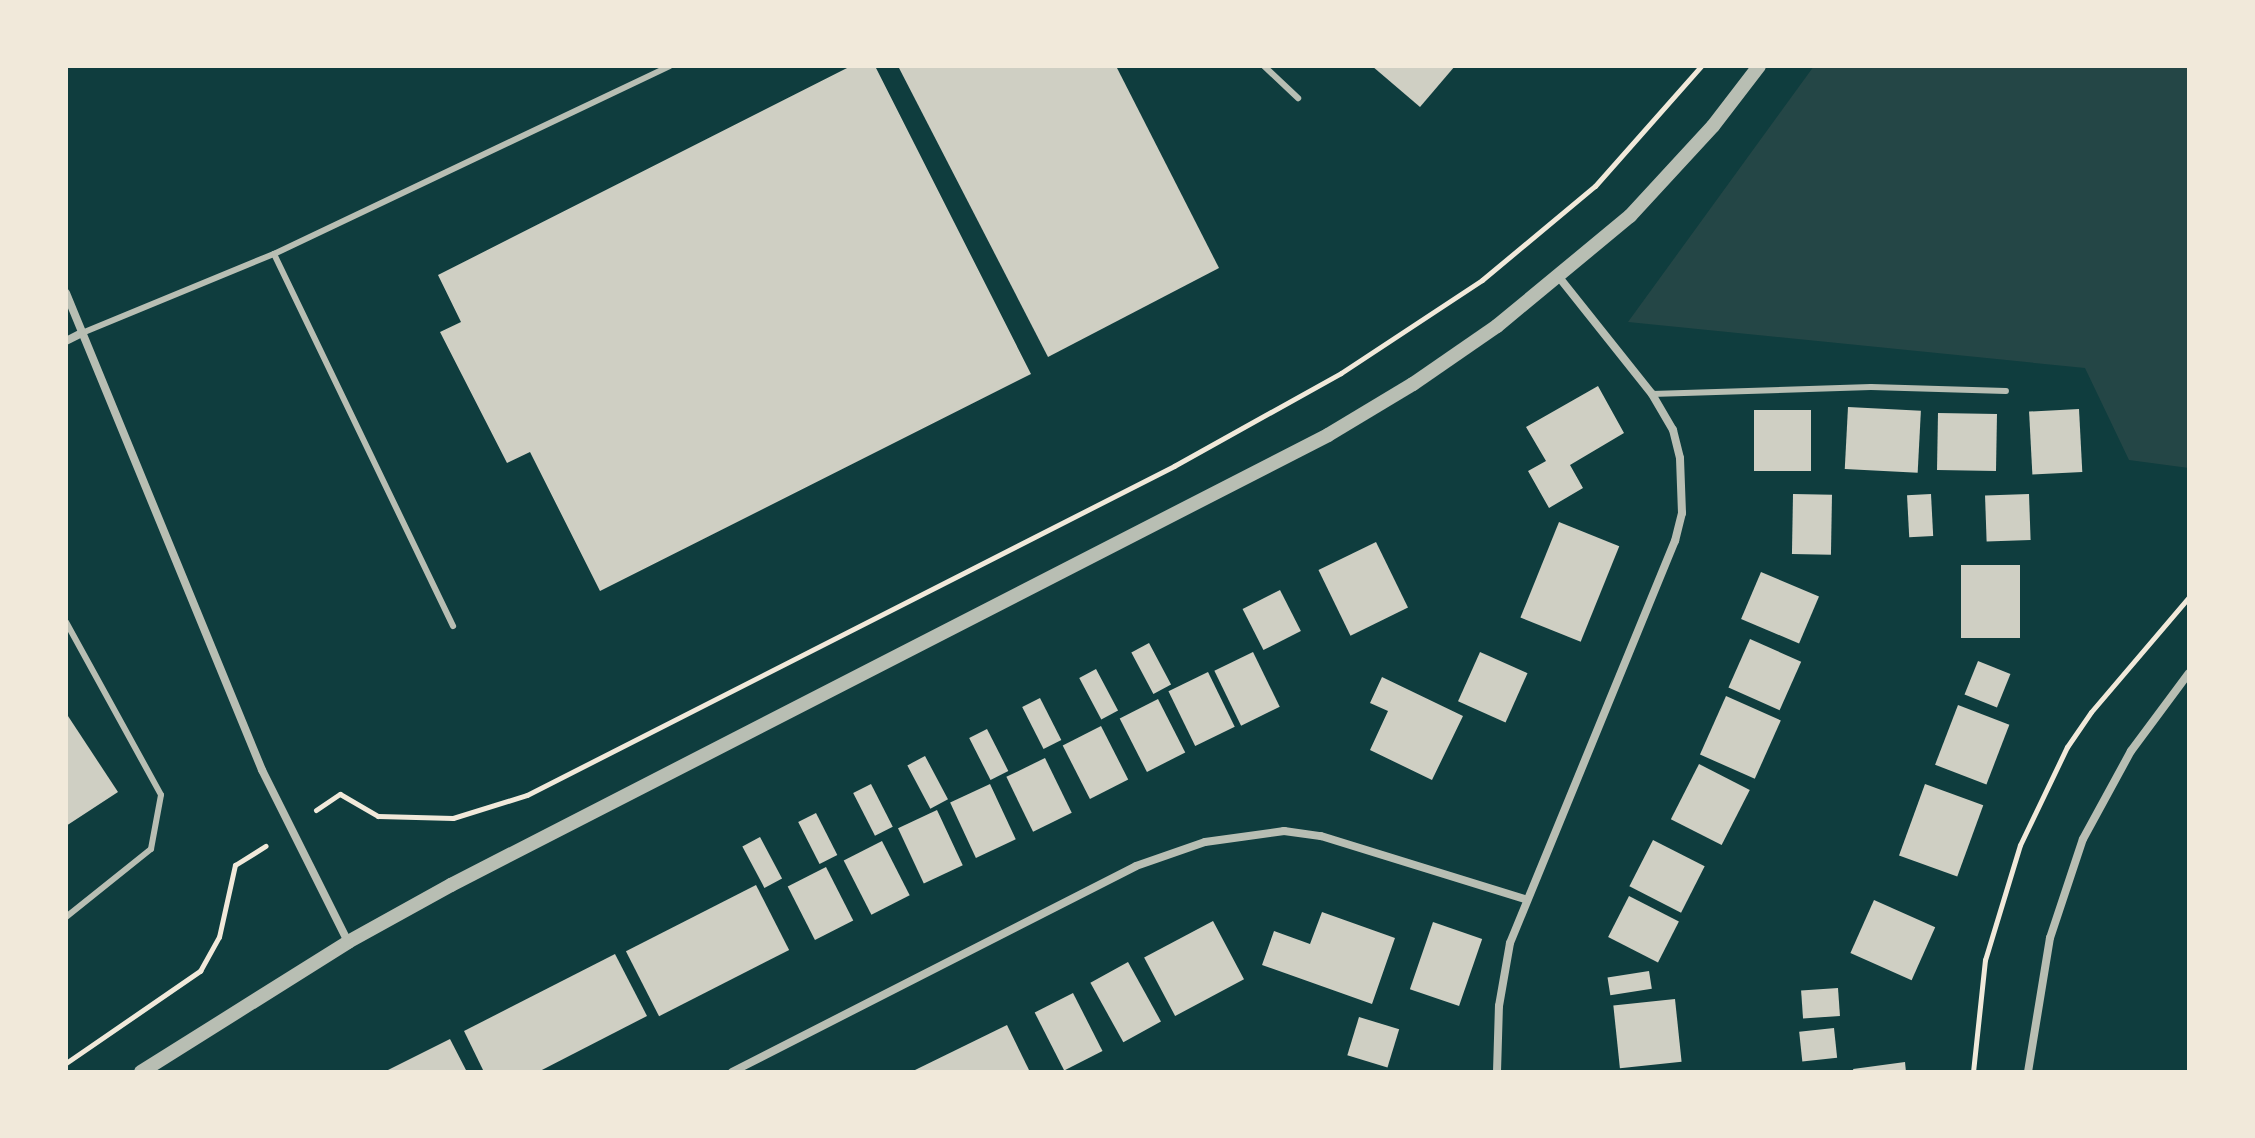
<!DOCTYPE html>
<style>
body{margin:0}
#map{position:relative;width:2255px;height:1138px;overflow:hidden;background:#0f3d3e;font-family:Lora,serif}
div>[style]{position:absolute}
.green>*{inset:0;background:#244646}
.building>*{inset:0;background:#cfcfc3;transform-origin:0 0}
.path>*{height:5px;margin:-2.5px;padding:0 2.5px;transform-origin:2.5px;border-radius:2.5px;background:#f1e9da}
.service>*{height:6px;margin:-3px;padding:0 3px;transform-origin:3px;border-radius:3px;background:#b8beb3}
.minor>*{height:8px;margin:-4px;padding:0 4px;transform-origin:4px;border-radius:4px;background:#b8beb3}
.tertiary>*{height:14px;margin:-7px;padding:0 7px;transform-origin:7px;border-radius:7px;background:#b8beb3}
span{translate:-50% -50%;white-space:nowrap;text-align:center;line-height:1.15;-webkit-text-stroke:6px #f1e9da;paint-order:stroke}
.frame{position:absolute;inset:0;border:68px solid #f1e9da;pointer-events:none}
</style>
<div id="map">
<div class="green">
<i style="clip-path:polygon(1814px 66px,2189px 66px,2189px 468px,2129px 460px,2085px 368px,1628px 322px)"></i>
</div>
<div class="building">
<i style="clip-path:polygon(851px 66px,875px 66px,1031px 374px,600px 591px,530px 452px,507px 463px,440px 332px,461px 322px,438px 275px)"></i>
<i style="clip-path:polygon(898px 66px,1116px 66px,1219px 268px,1048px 357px)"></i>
<i style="clip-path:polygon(1372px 66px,1455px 66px,1420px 107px)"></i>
<i style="clip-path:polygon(1598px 386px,1624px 433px,1570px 465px,1583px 488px,1549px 508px,1528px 471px,1546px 461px,1526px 427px)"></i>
<i style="left:1848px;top:407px;width:73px;height:62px;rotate:3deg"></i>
<i style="left:2079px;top:409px;width:63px;height:50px;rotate:87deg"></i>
<i style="left:1811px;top:410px;width:61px;height:57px;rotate:90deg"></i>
<i style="left:1938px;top:413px;width:59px;height:57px;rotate:1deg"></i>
<i style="left:1793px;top:494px;width:39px;height:60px;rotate:1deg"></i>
<i style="left:1931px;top:494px;width:42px;height:24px;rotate:87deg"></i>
<i style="left:2029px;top:494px;width:46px;height:44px;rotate:88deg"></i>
<i style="left:1559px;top:522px;width:65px;height:103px;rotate:22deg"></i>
<i style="left:1376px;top:542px;width:73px;height:64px;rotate:64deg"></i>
<i style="left:1961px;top:565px;width:59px;height:73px"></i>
<i style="left:1761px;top:572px;width:63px;height:51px;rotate:23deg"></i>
<i style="left:1280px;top:590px;width:46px;height:42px;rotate:63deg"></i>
<i style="left:1750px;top:639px;width:56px;height:53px;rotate:24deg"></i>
<i style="left:1149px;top:643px;width:47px;height:20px;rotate:62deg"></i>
<i style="left:1253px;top:652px;width:61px;height:43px;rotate:64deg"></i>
<i style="left:1480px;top:652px;width:52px;height:54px;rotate:24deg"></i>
<i style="left:1978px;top:661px;width:35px;height:36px;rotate:22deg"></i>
<i style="left:1096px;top:669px;width:47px;height:19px;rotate:62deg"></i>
<i style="left:1208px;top:672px;width:61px;height:44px;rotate:64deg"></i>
<i style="clip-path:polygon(1382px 677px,1463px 716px,1432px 780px,1370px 750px,1388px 711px,1370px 703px)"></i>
<i style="left:1726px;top:696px;width:60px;height:64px;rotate:24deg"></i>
<i style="left:1040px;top:698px;width:47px;height:20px;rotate:63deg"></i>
<i style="left:1158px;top:699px;width:60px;height:43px;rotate:63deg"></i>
<i style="left:1958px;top:705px;width:55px;height:64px;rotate:21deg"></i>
<i style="clip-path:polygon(66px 713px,118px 792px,66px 826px)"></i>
<i style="left:1101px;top:726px;width:60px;height:43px;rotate:63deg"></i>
<i style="left:987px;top:729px;width:47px;height:20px;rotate:63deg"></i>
<i style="left:925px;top:756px;width:49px;height:20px;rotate:62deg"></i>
<i style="left:1045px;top:758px;width:61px;height:43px;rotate:64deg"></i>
<i style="left:1699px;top:764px;width:57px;height:62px;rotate:27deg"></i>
<i style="left:871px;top:784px;width:48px;height:20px;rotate:63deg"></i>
<i style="left:990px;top:784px;width:61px;height:44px;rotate:65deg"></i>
<i style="left:1925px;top:784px;width:62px;height:76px;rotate:20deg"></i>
<i style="left:937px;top:810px;width:61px;height:43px;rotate:65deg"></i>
<i style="left:816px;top:813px;width:47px;height:20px;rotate:63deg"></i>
<i style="left:760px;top:837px;width:47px;height:20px;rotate:62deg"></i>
<i style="left:1653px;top:840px;width:58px;height:52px;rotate:27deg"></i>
<i style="left:882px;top:841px;width:61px;height:43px;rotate:63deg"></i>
<i style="left:826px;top:867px;width:60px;height:43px;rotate:63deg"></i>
<i style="left:756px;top:885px;width:73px;height:146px;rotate:63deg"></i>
<i style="left:1629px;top:896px;width:56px;height:46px;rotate:27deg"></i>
<i style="left:1874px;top:900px;width:67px;height:58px;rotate:24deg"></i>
<i style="clip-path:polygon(1322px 912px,1395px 938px,1372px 1004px,1262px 965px,1274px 931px,1310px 944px)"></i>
<i style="left:1213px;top:921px;width:66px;height:78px;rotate:62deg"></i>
<i style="left:1433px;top:922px;width:52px;height:71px;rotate:19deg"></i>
<i style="clip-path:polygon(615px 954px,647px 1016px,538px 1072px,484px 1072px,464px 1031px)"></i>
<i style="left:1128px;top:962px;width:68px;height:43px;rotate:61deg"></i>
<i style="left:1649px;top:971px;width:18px;height:42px;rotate:81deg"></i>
<i style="left:1838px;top:988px;width:28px;height:37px;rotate:86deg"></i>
<i style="left:1073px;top:993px;width:65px;height:43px;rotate:63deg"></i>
<i style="left:1675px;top:999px;width:63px;height:62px;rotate:84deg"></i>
<i style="left:1359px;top:1017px;width:42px;height:40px;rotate:17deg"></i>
<i style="clip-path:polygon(1007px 1025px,1030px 1072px,916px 1072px,915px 1070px)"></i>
<i style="left:1834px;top:1028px;width:30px;height:35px;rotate:84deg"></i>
<i style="clip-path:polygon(450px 1039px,467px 1072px,384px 1072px)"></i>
<i style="clip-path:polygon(1905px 1062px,1906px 1072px,1854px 1072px,1853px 1069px)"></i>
</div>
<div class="path">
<i style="left:316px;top:810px;width:29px;rotate:-34deg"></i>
<i style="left:340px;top:794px;width:44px;rotate:30.1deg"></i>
<i style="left:378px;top:816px;width:75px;rotate:1.5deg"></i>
<i style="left:453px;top:818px;width:77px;rotate:-17.3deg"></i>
<i style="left:527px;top:795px;width:726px;rotate:-26.95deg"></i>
<i style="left:1174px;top:466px;width:191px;rotate:-29.1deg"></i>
<i style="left:1341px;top:373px;width:169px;rotate:-33.4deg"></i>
<i style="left:1482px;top:280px;width:147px;rotate:-39.8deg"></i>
<i style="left:1595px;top:186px;width:160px;rotate:-48.5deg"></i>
<i style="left:66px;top:1063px;width:163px;rotate:-34.5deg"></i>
<i style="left:200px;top:971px;width:39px;rotate:-61deg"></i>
<i style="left:219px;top:937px;width:74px;rotate:-77.5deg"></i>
<i style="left:235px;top:865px;width:36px;rotate:-32deg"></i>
<i style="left:1973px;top:1072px;width:113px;rotate:-83.9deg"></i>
<i style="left:1985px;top:960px;width:120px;rotate:-73.1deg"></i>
<i style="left:2020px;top:845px;width:109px;rotate:-64.4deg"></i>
<i style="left:2067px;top:747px;width:42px;rotate:-55.6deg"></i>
<i style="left:2091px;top:712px;width:151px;rotate:-49.6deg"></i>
</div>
<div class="service">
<i style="left:1264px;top:66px;width:47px;rotate:43.3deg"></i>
<i style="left:274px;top:254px;width:413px;rotate:64.3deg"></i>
<i style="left:82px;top:333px;width:208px;rotate:-22.4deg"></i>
<i style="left:274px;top:254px;width:438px;rotate:-25.4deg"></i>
<i style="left:1652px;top:394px;width:219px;rotate:-1.8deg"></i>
<i style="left:1871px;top:387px;width:135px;rotate:1.7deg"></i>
<i style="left:66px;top:622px;width:197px;rotate:61.2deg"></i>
<i style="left:161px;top:795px;width:55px;rotate:100.5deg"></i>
<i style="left:151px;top:849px;width:109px;rotate:141.3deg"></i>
</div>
<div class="minor">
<i style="left:66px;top:293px;width:516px;rotate:67.66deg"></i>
<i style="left:262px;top:770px;width:192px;rotate:63.4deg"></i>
<i style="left:66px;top:341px;width:18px;rotate:-27deg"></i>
<i style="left:732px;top:1072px;width:453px;rotate:-27deg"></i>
<i style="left:1136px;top:866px;width:73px;rotate:-19.2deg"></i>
<i style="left:1205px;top:842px;width:80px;rotate:-7.9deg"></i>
<i style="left:1284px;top:831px;width:37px;rotate:8deg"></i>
<i style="left:1321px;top:836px;width:214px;rotate:17.2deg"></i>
<i style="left:1497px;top:1072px;width:66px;rotate:-88.3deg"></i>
<i style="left:1499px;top:1006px;width:64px;rotate:-80.1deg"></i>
<i style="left:1510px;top:943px;width:435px;rotate:-67.7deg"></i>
<i style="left:1675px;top:541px;width:29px;rotate:-76deg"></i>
<i style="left:1682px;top:513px;width:55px;rotate:-92.1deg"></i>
<i style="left:1680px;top:458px;width:29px;rotate:-104deg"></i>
<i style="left:1673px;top:430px;width:42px;rotate:-120.3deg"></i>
<i style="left:1652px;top:394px;width:149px;rotate:-128.5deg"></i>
<i style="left:2028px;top:1072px;width:136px;rotate:-80.7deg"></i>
<i style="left:2050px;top:938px;width:104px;rotate:-71.6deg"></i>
<i style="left:2083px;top:839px;width:100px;rotate:-61.4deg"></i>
<i style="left:2131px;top:751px;width:97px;rotate:-53.4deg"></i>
</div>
<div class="tertiary">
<i style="left:141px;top:1072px;width:244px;rotate:-32.1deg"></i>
<i style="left:348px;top:942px;width:118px;rotate:-29deg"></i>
<i style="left:451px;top:885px;width:986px;rotate:-27.16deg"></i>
<i style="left:1328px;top:435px;width:99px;rotate:-31deg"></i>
<i style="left:1413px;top:384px;width:102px;rotate:-34.6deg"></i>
<i style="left:1497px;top:326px;width:173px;rotate:-39.6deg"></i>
<i style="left:1630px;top:216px;width:122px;rotate:-47.3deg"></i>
<i style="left:1713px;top:126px;width:76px;rotate:-52.5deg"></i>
</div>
<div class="frame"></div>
</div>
